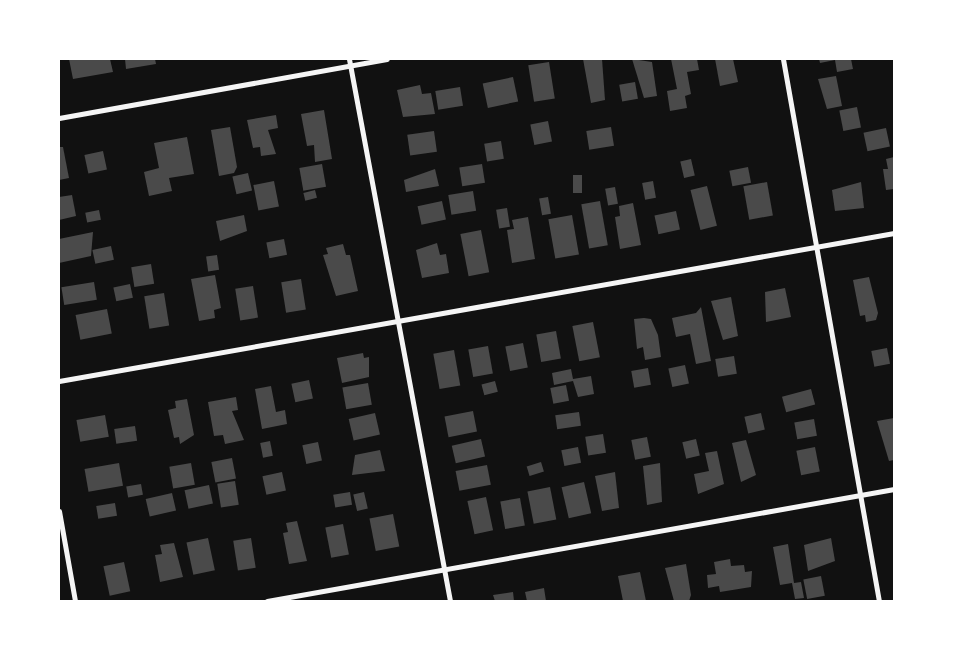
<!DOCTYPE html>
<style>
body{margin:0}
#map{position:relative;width:953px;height:660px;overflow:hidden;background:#111;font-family:"Titillium Web",sans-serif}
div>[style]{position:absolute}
.building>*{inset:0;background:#4a4a4a;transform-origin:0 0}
.minor>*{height:5px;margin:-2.5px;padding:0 2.5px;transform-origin:2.5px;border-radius:2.5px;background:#f5f5f5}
span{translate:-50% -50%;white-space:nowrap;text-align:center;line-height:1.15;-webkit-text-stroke:4px #fff;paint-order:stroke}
.frame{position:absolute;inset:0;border:60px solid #fff;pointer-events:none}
</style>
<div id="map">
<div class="building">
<i style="clip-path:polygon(69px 59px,110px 59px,113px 72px,73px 79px)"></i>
<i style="clip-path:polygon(125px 59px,155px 59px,156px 64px,126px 69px)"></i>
<i style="clip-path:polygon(583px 59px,602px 59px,605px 100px,591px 103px)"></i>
<i style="clip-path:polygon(632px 59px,652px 62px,657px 96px,644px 98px)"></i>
<i style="clip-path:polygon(671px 59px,697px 59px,699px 70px,687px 72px,691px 94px,685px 96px,687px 108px,670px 111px,667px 91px,677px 89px)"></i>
<i style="clip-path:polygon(715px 59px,733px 59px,738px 82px,720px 86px)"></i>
<i style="clip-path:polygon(819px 59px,851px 59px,853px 69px,837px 72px,835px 60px,820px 63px)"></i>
<i style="left:549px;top:62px;width:37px;height:21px;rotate:81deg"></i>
<i style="clip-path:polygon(836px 76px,842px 106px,827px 109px,818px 79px)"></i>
<i style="left:513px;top:77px;width:25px;height:31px;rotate:78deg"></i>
<i style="left:635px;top:82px;width:17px;height:16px;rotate:80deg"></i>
<i style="clip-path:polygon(420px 85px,422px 94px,431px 93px,435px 114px,403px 117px,397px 90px)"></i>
<i style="left:460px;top:87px;width:19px;height:25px;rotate:81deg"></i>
<i style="left:857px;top:107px;width:21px;height:18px;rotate:79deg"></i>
<i style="clip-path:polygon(324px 110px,332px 159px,315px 162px,314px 145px,307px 146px,301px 114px)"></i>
<i style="clip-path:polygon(276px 115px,278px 128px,268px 130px,276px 154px,261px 156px,260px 147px,253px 148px,247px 120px)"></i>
<i style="left:548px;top:121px;width:21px;height:18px;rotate:79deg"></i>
<i style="clip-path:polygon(230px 127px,237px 167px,234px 173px,219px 176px,211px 130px)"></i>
<i style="left:611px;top:127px;width:19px;height:25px;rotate:81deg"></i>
<i style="left:886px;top:128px;width:19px;height:23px;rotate:78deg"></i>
<i style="left:434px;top:131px;width:21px;height:27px;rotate:82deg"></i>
<i style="clip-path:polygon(187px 137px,194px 174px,169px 178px,172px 191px,149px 196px,144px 172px,159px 168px,154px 143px)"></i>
<i style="left:501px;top:141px;width:18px;height:17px;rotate:81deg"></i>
<i style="clip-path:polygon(59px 147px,63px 147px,69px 178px,59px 180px)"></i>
<i style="left:103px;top:151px;width:19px;height:19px;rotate:78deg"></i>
<i style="clip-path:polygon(894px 157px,894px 189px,886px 190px,883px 169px,888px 169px,886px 159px)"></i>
<i style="left:691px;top:159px;width:17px;height:11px;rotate:77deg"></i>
<i style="left:322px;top:164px;width:23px;height:23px;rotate:80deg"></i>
<i style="left:482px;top:164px;width:19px;height:23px;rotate:81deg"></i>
<i style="left:748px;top:167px;width:16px;height:19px;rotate:79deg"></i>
<i style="clip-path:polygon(435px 169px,439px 186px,406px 192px,404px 180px)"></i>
<i style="left:248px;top:173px;width:18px;height:16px;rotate:77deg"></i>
<i style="left:573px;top:175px;width:9px;height:18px"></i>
<i style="left:274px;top:181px;width:26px;height:21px;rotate:79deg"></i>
<i style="left:653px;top:181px;width:17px;height:11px;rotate:80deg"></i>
<i style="left:767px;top:182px;width:34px;height:24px;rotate:80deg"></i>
<i style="clip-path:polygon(861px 182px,864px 208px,835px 211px,832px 190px)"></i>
<i style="left:707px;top:186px;width:41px;height:17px;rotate:76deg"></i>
<i style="left:615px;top:187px;width:17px;height:10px;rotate:80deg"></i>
<i style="left:315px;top:190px;width:8px;height:12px;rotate:76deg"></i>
<i style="left:473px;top:191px;width:20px;height:25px;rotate:81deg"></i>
<i style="clip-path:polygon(72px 195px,76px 216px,59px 220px,59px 197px)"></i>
<i style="left:548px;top:197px;width:17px;height:9px;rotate:80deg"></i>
<i style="left:442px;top:201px;width:19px;height:25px;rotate:78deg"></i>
<i style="left:600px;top:201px;width:45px;height:19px;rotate:80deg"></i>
<i style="clip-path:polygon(633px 203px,641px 245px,620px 249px,615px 217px,620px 216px,619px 206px)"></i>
<i style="left:507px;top:208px;width:19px;height:11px;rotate:81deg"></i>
<i style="left:99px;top:210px;width:10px;height:14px;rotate:79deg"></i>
<i style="left:676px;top:211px;width:19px;height:22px;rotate:78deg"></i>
<i style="clip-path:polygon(244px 215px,247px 231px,220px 241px,216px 221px)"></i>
<i style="left:572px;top:215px;width:40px;height:24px;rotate:80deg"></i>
<i style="clip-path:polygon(528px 217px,535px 259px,512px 263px,507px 230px,514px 229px,512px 220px)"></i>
<i style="left:481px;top:230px;width:43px;height:21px;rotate:79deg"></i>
<i style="clip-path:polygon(93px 232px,91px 256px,59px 263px,59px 239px)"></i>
<i style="left:284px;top:239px;width:16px;height:18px;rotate:79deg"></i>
<i style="clip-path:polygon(437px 243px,440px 255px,446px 254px,449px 273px,422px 278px,416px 250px)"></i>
<i style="clip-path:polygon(343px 244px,346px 255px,350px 255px,358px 291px,336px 296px,323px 255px,328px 254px,326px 248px)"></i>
<i style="left:111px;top:246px;width:14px;height:19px;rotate:78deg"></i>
<i style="left:217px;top:255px;width:15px;height:11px;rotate:82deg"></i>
<i style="left:151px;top:264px;width:20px;height:20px;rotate:81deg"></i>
<i style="clip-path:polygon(215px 275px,221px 308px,214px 310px,215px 318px,199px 321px,191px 279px)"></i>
<i style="clip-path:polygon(869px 277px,878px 313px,876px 320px,866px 322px,865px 315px,860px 316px,853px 280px)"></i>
<i style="left:301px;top:279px;width:31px;height:20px;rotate:81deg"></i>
<i style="left:94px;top:282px;width:18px;height:33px;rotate:81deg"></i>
<i style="left:130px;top:284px;width:14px;height:17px;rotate:78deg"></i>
<i style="left:253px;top:286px;width:32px;height:18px;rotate:81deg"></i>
<i style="clip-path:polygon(785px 288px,791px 317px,766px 322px,765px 292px)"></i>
<i style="left:164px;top:293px;width:33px;height:20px;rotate:81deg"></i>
<i style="clip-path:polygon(731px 297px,738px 336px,723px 340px,711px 301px)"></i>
<i style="clip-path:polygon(701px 307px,711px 361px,696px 364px,690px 334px,676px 337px,672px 318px,696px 313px)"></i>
<i style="left:107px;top:309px;width:25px;height:32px;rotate:79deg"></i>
<i style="clip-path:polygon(644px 318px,651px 319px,658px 335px,661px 357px,645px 360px,643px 347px,637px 349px,634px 319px)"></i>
<i style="left:593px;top:322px;width:36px;height:21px;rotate:79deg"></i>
<i style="left:556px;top:331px;width:28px;height:20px;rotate:80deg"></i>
<i style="left:523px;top:343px;width:25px;height:18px;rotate:79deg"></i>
<i style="left:488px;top:346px;width:28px;height:20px;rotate:80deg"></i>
<i style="left:887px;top:348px;width:16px;height:16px;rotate:79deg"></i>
<i style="left:454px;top:350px;width:36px;height:21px;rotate:80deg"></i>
<i style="clip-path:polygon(363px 353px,364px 358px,369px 357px,369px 377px,342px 383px,337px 358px)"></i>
<i style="left:734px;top:356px;width:18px;height:19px;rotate:81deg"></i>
<i style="left:685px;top:365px;width:19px;height:17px;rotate:78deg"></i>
<i style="left:648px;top:368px;width:17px;height:17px;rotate:80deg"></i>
<i style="clip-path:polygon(571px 369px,573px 379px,591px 376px,594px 394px,578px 397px,573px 381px,554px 385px,552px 373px)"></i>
<i style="left:309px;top:380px;width:19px;height:18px;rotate:78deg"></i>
<i style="left:495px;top:381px;width:11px;height:14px;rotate:75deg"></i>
<i style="left:368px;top:383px;width:22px;height:26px;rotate:80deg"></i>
<i style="left:566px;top:385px;width:16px;height:16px;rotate:79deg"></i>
<i style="clip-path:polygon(271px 386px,276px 412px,285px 410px,287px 424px,262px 429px,255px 389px)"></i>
<i style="left:811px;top:389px;width:16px;height:30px;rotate:75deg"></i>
<i style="clip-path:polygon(236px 397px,238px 410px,232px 411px,244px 440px,225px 444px,223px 435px,214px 436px,208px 402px)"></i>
<i style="clip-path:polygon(187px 399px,194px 435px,180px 444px,179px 437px,174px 438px,168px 410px,176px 408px,175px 401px)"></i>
<i style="left:473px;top:411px;width:21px;height:29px;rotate:79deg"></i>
<i style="left:579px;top:412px;width:14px;height:24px;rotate:82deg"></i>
<i style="left:375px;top:413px;width:22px;height:27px;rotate:77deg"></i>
<i style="left:761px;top:413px;width:17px;height:17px;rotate:77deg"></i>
<i style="left:105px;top:415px;width:22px;height:29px;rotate:80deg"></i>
<i style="clip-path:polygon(894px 418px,894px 460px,889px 461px,877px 421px)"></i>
<i style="left:814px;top:419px;width:17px;height:20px;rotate:80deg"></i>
<i style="left:135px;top:426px;width:15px;height:21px;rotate:82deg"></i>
<i style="left:603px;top:434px;width:19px;height:18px;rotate:81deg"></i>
<i style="left:647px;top:437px;width:20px;height:16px;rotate:79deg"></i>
<i style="left:481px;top:439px;width:18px;height:30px;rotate:77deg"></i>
<i style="left:696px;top:439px;width:17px;height:14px;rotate:77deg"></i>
<i style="clip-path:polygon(746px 440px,756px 475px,741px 482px,732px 443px)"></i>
<i style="left:270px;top:441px;width:15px;height:10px;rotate:79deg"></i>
<i style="left:318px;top:442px;width:19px;height:16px;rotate:78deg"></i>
<i style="left:578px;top:447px;width:16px;height:17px;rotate:79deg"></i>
<i style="left:815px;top:447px;width:25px;height:19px;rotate:79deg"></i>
<i style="clip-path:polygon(380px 450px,385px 471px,352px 475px,355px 455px)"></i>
<i style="clip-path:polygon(717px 451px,724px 484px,698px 494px,694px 474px,709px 471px,705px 453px)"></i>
<i style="left:232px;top:458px;width:21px;height:21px;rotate:79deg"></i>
<i style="left:541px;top:462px;width:10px;height:15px;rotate:73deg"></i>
<i style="left:119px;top:463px;width:23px;height:35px;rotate:80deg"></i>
<i style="left:191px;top:463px;width:22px;height:22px;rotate:80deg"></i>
<i style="clip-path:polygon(660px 463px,662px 502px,647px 505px,643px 466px)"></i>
<i style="left:487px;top:465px;width:20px;height:32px;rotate:79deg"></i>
<i style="left:282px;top:472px;width:19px;height:20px;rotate:78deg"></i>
<i style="clip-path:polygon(615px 472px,619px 508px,602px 511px,595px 476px)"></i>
<i style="left:235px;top:481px;width:24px;height:18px;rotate:81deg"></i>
<i style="left:584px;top:482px;width:32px;height:23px;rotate:77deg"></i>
<i style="left:141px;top:484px;width:11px;height:15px;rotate:80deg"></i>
<i style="left:209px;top:485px;width:19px;height:25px;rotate:78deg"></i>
<i style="left:550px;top:487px;width:33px;height:23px;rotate:79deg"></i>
<i style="left:350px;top:492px;width:13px;height:17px;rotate:81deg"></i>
<i style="left:364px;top:492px;width:17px;height:11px;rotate:77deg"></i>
<i style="left:172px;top:493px;width:18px;height:27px;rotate:77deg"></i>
<i style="left:486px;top:497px;width:34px;height:19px;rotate:78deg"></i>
<i style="left:520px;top:498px;width:28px;height:20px;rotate:80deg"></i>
<i style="left:115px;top:503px;width:13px;height:19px;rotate:81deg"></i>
<i style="left:393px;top:514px;width:33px;height:24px;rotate:79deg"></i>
<i style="clip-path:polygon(297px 521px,307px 561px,289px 564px,283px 533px,288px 532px,286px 523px)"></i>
<i style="left:343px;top:524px;width:31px;height:18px;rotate:79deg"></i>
<i style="left:208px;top:538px;width:33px;height:22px;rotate:78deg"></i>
<i style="left:251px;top:538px;width:30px;height:18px;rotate:81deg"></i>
<i style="clip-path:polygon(831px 538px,835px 561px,808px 571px,804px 545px)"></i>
<i style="clip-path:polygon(174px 543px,183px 577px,160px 582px,155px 555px,162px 554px,160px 545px)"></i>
<i style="clip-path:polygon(788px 544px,794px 583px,801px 582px,804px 598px,795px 599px,792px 583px,780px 585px,773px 547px)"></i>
<i style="clip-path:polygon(730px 559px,731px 566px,744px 565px,745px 572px,752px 571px,751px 587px,720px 592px,719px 586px,708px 588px,707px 575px,716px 574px,714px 562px)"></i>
<i style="left:124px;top:562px;width:30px;height:21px;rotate:78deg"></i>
<i style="clip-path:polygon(686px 564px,691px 595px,689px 601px,674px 601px,665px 568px)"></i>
<i style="clip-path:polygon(640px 572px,646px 601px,623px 601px,618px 576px)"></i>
<i style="left:821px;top:576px;width:20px;height:18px;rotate:79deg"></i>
<i style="clip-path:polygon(544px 588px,546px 601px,527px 601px,525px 592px)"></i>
<i style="clip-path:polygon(513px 592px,514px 601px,495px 601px,493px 595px)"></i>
</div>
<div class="minor">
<i style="left:349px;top:59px;width:551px;rotate:79.44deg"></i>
<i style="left:783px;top:59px;width:550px;rotate:79.96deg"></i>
<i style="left:59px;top:118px;width:333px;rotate:-10.2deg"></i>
<i style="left:59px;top:381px;width:848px;rotate:-10.05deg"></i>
<i style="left:59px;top:511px;width:91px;rotate:79.9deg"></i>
<i style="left:267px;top:601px;width:637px;rotate:-10.13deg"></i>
</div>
<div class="frame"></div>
</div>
